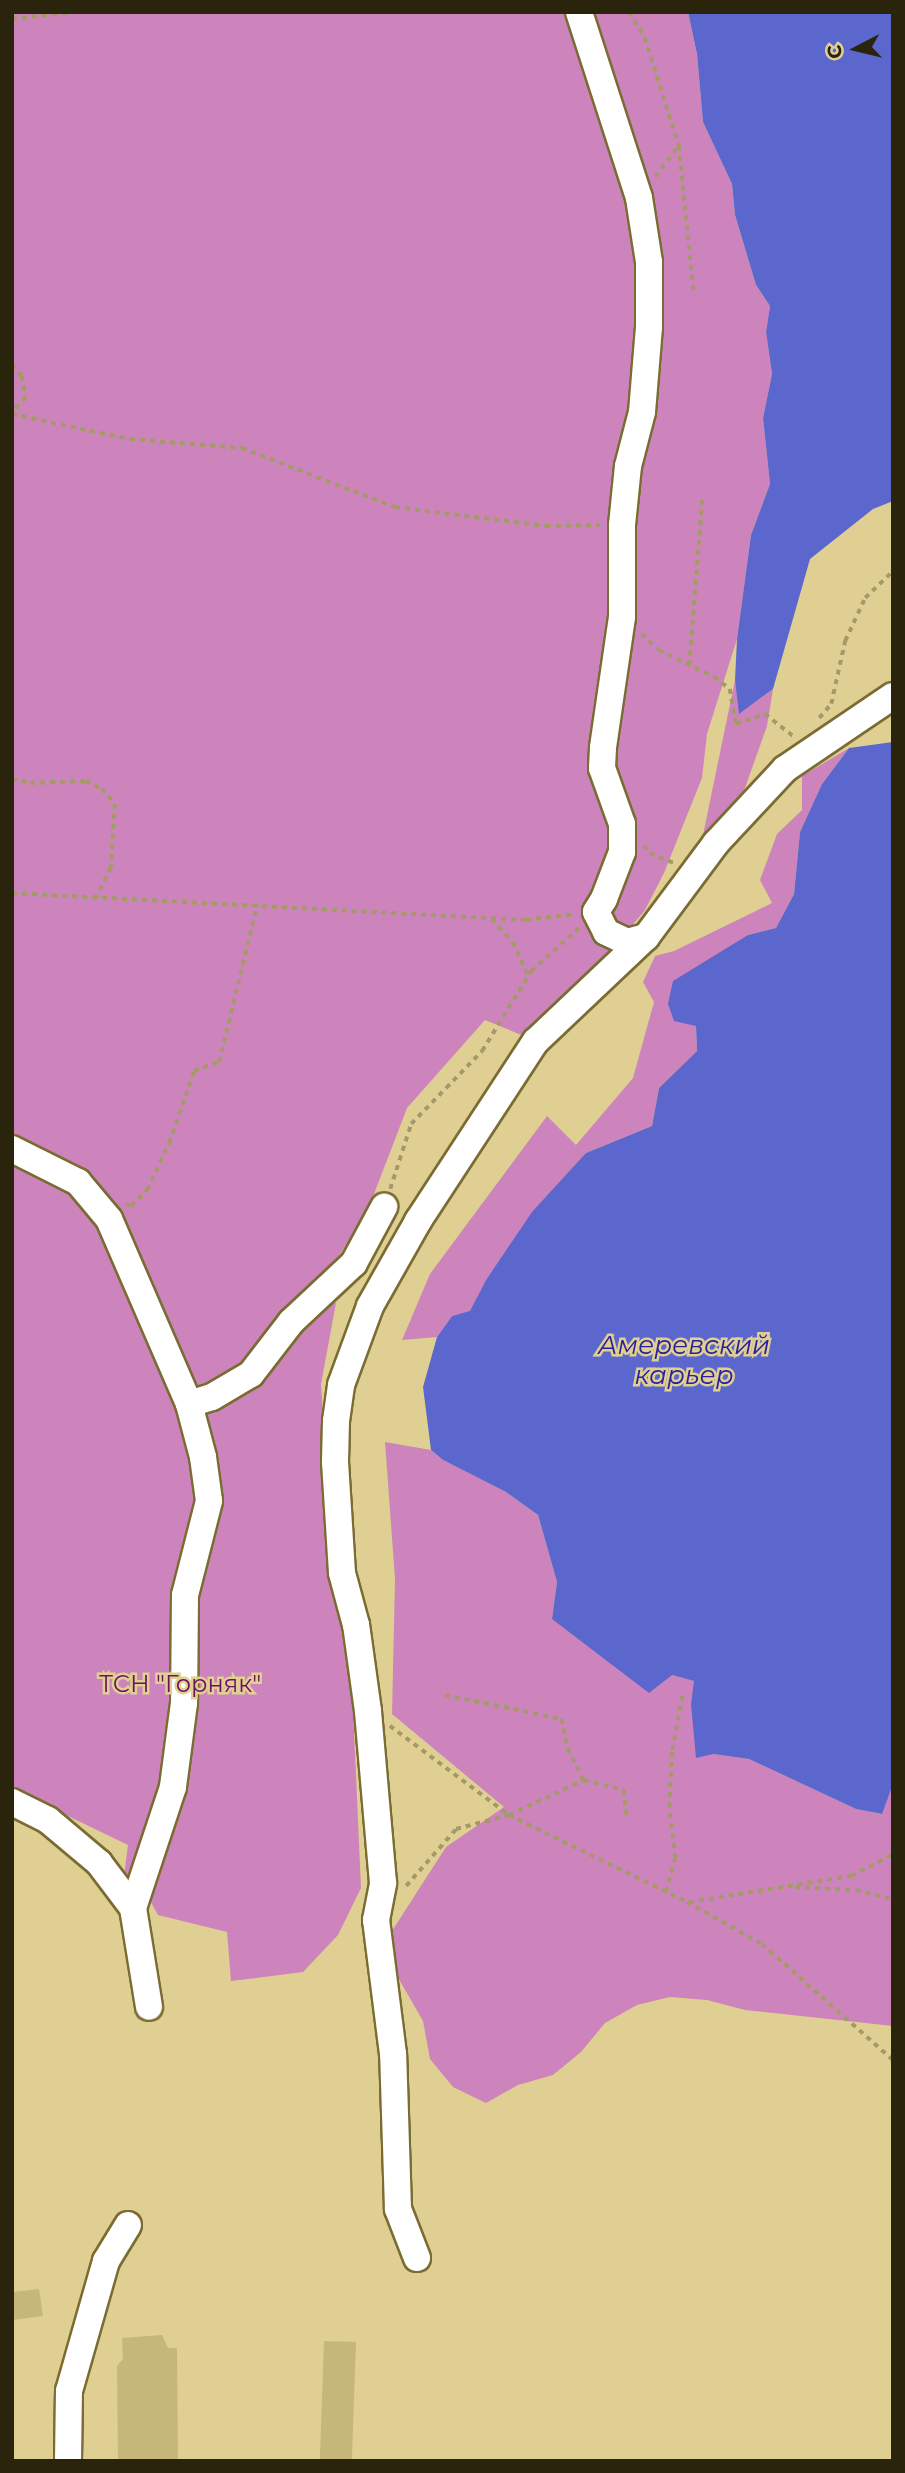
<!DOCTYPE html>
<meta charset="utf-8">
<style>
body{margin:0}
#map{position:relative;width:905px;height:2473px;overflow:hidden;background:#dfcf93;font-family:Montserrat,sans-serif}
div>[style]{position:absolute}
.green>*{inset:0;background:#cd84bc}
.water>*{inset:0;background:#5c67cd}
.building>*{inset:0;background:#c5b67a;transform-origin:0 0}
.path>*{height:3.5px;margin-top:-1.75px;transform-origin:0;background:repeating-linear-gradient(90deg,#a69969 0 5px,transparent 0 10px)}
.roads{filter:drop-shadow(2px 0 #7a6c32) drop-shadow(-2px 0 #7a6c32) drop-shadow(0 2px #7a6c32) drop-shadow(0 -2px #7a6c32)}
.minor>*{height:26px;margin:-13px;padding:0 13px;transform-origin:13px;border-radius:13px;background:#fff}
span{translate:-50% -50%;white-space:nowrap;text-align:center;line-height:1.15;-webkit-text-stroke:5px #dfcf93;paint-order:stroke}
.park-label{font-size:24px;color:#6c115e}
.water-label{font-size:26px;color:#2b219b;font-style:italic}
.frame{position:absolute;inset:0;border:14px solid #2a240c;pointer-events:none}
.north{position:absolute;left:821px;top:14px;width:70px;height:70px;-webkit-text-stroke:5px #dfcf93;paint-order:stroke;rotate:263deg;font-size:19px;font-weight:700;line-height:28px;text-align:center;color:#2a240c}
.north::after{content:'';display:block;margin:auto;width:24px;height:32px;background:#2a240c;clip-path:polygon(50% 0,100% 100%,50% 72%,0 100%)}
</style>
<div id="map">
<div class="green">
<i style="clip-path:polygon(12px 12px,688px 12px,697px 54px,703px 122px,732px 184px,735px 215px,756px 285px,770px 306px,766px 332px,772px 374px,763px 418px,770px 484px,751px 535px,737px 639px,707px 734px,702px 778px,664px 873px,645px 910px,536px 1041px,485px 1020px,407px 1108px,369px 1207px,330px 1271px,318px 1300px,336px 1303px,321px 1384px,333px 1574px,353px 1708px,361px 1888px,338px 1935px,303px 1972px,231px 1981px,227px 1932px,158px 1915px,142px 1886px,124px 1876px,128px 1845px,12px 1789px)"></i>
<i style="clip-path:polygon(735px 680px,740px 713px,773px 689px,767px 726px,740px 802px,703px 835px)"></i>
<i style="clip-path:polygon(849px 748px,822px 784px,800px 832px,794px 894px,776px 928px,748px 935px,696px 1026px,697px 1051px,659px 1088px,652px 1126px,586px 1153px,486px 1280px,470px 1312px,452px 1316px,437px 1337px,402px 1340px,430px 1274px,547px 1116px,576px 1145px,633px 1078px,654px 1002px,643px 982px,655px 956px,674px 951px,772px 903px,760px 880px,777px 834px,802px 810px,802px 776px)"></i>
<i style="clip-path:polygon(385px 1442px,431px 1450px,443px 1460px,506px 1492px,538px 1515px,557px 1582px,552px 1619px,672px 1675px,695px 1681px,691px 1704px,713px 1754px,749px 1759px,856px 1809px,881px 1814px,893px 1784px,893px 2026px,745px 2010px,707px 2000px,670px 1997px,637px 2005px,605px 2023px,581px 2052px,553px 2075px,518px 2085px,486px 2103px,453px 2087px,430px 2059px,423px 2021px,381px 1948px,446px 1847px,504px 1807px,392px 1714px,395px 1579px)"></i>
</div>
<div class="water">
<i style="clip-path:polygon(688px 12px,893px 12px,893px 501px,873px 509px,810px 559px,773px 689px,739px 714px,735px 680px,737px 639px,751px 535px,770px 484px,763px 418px,772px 374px,766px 332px,770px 306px,756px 285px,735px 215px,732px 184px,703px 122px,697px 54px)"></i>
<i style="clip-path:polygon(893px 742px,893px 1784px,882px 1814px,856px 1809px,749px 1759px,713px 1754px,696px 1758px,691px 1704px,694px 1681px,672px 1675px,649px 1693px,552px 1619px,557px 1582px,538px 1515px,506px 1492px,443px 1460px,431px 1450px,423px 1387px,437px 1337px,452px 1316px,470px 1311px,486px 1280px,532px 1212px,586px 1153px,652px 1126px,659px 1088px,697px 1051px,696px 1026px,674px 1021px,668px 1004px,673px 981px,748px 935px,776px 928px,794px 894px,800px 832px,822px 784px,849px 748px)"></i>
</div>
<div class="building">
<i style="clip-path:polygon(39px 2289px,43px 2316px,12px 2320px,12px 2292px)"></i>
<i style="clip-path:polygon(162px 2335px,168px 2348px,177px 2348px,178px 2461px,118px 2461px,117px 2366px,123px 2359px,122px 2338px)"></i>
<i style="left:324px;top:2341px;width:32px;height:120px;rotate:2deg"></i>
</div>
<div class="path">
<i style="left:629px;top:12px;width:31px;rotate:58deg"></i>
<i style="left:645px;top:38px;width:113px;rotate:72.5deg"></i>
<i style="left:679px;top:146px;width:148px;rotate:84.2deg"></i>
<i style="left:12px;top:19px;width:64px;rotate:-6.2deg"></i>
<i style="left:655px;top:177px;width:38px;rotate:-53deg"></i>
<i style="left:12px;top:365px;width:15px;rotate:48deg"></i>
<i style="left:22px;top:376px;width:22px;rotate:80deg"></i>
<i style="left:26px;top:398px;width:21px;rotate:133deg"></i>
<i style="left:12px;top:414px;width:121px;rotate:12deg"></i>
<i style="left:130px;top:439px;width:112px;rotate:4.6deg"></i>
<i style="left:242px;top:448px;width:164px;rotate:21.1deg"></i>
<i style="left:395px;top:507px;width:152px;rotate:7.2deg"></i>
<i style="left:546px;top:526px;width:54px;rotate:-1.1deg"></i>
<i style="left:642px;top:634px;width:23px;rotate:43deg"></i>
<i style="left:659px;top:650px;width:61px;rotate:26.1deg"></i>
<i style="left:714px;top:677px;width:20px;rotate:37deg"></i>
<i style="left:730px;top:689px;width:36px;rotate:80deg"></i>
<i style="left:736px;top:724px;width:31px;rotate:-19deg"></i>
<i style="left:765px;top:714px;width:39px;rotate:38deg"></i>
<i style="left:689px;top:665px;width:166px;rotate:-85.5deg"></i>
<i style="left:819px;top:718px;width:18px;rotate:-49deg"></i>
<i style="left:831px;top:704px;width:65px;rotate:-77.5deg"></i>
<i style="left:845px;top:641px;width:47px;rotate:-65.1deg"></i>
<i style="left:865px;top:598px;width:39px;rotate:-44deg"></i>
<i style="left:12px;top:779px;width:18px;rotate:13deg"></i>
<i style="left:30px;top:783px;width:56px;rotate:-2deg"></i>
<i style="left:86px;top:781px;width:18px;rotate:27deg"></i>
<i style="left:102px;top:789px;width:20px;rotate:49deg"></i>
<i style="left:115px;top:804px;width:64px;rotate:93.6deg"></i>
<i style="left:111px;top:868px;width:34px;rotate:116deg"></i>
<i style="left:644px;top:846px;width:9px;rotate:49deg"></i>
<i style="left:650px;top:853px;width:28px;rotate:23deg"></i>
<i style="left:12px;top:893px;width:515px;rotate:3.01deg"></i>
<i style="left:526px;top:920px;width:50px;rotate:-6.8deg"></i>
<i style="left:492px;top:919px;width:31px;rotate:48deg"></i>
<i style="left:513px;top:942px;width:37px;rotate:66deg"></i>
<i style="left:390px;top:1189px;width:68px;rotate:-72.1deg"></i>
<i style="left:411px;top:1124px;width:102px;rotate:-45.8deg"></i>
<i style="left:482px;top:1051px;width:94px;rotate:-58.5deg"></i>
<i style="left:531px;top:971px;width:64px;rotate:-41.9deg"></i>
<i style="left:126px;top:1204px;width:5px;rotate:22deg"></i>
<i style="left:131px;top:1206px;width:23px;rotate:-45deg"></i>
<i style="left:147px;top:1190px;width:52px;rotate:-64.9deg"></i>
<i style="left:169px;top:1143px;width:76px;rotate:-70.9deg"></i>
<i style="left:194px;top:1071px;width:27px;rotate:-20deg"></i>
<i style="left:219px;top:1062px;width:162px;rotate:-76.4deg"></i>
<i style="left:445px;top:1695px;width:119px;rotate:11.6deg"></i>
<i style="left:562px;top:1719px;width:31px;rotate:79deg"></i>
<i style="left:568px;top:1749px;width:35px;rotate:63deg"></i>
<i style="left:390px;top:1726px;width:149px;rotate:36.8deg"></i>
<i style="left:509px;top:1815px;width:198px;rotate:26deg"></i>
<i style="left:687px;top:1902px;width:86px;rotate:29.2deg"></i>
<i style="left:762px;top:1944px;width:175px;rotate:41.5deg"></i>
<i style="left:406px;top:1886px;width:76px;rotate:-48.7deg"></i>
<i style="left:456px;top:1829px;width:55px;rotate:-14.8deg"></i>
<i style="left:509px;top:1815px;width:83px;rotate:-25deg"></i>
<i style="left:584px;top:1780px;width:41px;rotate:14deg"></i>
<i style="left:624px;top:1790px;width:27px;rotate:84deg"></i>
<i style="left:795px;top:1887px;width:61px;rotate:2.8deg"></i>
<i style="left:856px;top:1890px;width:38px;rotate:14deg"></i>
<i style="left:666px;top:1892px;width:35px;rotate:-75deg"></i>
<i style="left:675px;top:1858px;width:51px;rotate:-96.7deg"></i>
<i style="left:669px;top:1807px;width:57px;rotate:-87deg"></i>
<i style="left:672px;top:1750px;width:59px;rotate:-79.3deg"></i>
<i style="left:689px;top:1902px;width:164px;rotate:-9.1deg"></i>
<i style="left:851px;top:1876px;width:47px;rotate:-27.6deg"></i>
</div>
<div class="roads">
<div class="minor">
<i style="left:579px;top:12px;width:195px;rotate:72.1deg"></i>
<i style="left:639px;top:198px;width:65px;rotate:81.1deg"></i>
<i style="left:649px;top:262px;width:65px;rotate:90deg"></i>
<i style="left:649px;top:327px;width:85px;rotate:94.7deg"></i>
<i style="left:642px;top:412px;width:56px;rotate:104.5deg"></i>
<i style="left:628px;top:466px;width:59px;rotate:95.8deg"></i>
<i style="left:622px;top:525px;width:92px;rotate:90deg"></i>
<i style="left:622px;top:617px;width:132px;rotate:98.3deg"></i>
<i style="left:603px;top:748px;width:20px;rotate:93deg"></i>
<i style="left:602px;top:768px;width:59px;rotate:70.3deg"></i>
<i style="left:622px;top:824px;width:28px;rotate:90deg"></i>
<i style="left:622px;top:852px;width:50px;rotate:111deg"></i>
<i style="left:604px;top:899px;width:15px;rotate:122deg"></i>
<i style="left:596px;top:912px;width:22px;rotate:63deg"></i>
<i style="left:606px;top:932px;width:23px;rotate:25deg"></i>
<i style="left:627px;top:942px;width:20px;rotate:-15deg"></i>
<i style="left:12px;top:1149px;width:74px;rotate:26.6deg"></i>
<i style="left:78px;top:1182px;width:48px;rotate:50deg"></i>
<i style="left:109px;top:1219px;width:202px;rotate:66.6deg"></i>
<i style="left:189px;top:1404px;width:55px;rotate:75.2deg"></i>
<i style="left:203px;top:1457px;width:44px;rotate:82.2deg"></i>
<i style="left:209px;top:1501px;width:97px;rotate:104.3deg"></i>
<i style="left:185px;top:1595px;width:108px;rotate:90.5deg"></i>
<i style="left:184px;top:1703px;width:85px;rotate:97.5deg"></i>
<i style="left:173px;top:1787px;width:127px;rotate:108.3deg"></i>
<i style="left:189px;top:1404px;width:24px;rotate:-17deg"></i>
<i style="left:212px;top:1397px;width:45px;rotate:-30.5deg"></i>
<i style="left:251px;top:1374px;width:66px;rotate:-52.4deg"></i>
<i style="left:291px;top:1322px;width:86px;rotate:-43.1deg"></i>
<i style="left:354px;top:1263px;width:64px;rotate:-61.8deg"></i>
<i style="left:12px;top:1802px;width:40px;rotate:26.6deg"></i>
<i style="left:48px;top:1820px;width:67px;rotate:40.1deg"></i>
<i style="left:99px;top:1863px;width:56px;rotate:52.9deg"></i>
<i style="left:133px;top:1908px;width:100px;rotate:80.8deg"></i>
<i style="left:417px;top:2258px;width:53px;rotate:-111.2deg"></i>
<i style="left:398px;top:2209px;width:155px;rotate:-91.8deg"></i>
<i style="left:393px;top:2054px;width:135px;rotate:-97.2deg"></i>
<i style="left:376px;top:1920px;width:38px;rotate:-79deg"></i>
<i style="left:383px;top:1883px;width:173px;rotate:-95deg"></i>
<i style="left:368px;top:1711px;width:87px;rotate:-97.9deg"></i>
<i style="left:356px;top:1625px;width:54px;rotate:-105.1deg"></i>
<i style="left:342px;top:1573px;width:111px;rotate:-93.6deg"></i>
<i style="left:335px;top:1462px;width:41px;rotate:-88.6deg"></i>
<i style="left:336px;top:1421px;width:36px;rotate:-82deg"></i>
<i style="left:341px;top:1385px;width:84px;rotate:-69.8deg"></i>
<i style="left:370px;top:1306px;width:98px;rotate:-60.5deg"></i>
<i style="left:418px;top:1221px;width:215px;rotate:-56.8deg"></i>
<i style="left:536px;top:1041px;width:151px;rotate:-43.4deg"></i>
<i style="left:646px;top:937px;width:117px;rotate:-53.3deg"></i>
<i style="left:716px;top:843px;width:101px;rotate:-47deg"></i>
<i style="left:785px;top:769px;width:130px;rotate:-34.1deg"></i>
<i style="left:68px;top:2461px;width:70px;rotate:-89.2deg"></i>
<i style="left:69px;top:2391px;width:135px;rotate:-74.1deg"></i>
<i style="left:106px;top:2261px;width:42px;rotate:-58.6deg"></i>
</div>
</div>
<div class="park-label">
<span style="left:180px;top:1684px">ТСН "Горняк"</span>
</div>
<div class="water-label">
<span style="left:684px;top:1361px">Амеревский<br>карьер</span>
</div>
<div class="frame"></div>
<div class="north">С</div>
</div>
